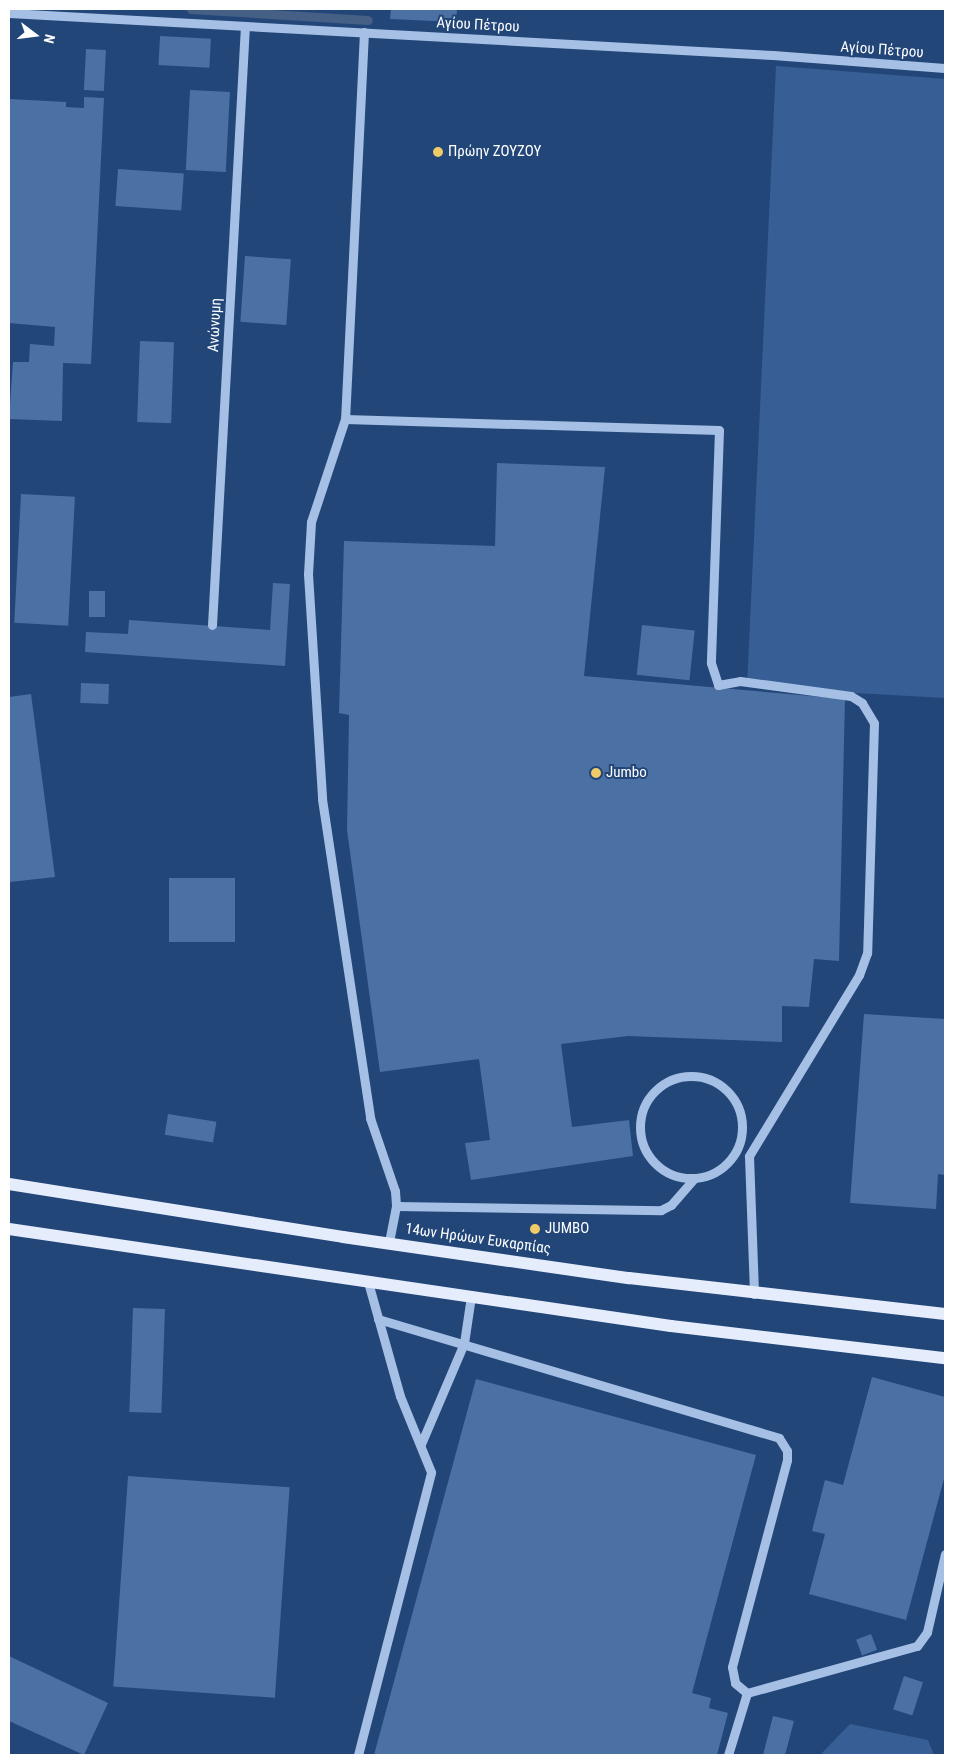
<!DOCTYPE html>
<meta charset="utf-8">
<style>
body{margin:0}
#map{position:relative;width:954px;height:1764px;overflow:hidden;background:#234679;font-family:"Roboto Condensed",sans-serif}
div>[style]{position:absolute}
.green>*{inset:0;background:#375f96}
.stream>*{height:9px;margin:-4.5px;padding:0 4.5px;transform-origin:4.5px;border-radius:4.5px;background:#466085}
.building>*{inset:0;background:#4b70a3;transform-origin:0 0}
.minor>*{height:9px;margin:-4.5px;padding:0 4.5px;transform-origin:4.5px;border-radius:4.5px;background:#a5c0e4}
.minor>.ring{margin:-4.5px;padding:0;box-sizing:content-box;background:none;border:9px solid #a5c0e4;border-radius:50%}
.major>*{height:12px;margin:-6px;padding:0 6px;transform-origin:6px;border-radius:6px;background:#e5edfc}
.dots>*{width:14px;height:14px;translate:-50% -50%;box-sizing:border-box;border:2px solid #234679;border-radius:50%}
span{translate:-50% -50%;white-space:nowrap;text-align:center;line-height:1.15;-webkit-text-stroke:4px #234679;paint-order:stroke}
.street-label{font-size:15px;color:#fff}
.poi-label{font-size:15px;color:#fff}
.left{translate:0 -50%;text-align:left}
.frame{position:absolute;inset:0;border:10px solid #fff;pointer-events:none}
.north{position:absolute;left:10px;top:10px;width:50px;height:50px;-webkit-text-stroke:4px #234679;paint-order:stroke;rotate:105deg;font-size:14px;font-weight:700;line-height:20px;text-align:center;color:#fff}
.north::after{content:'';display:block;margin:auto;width:18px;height:22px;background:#fff;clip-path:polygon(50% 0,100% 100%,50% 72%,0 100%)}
</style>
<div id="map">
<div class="green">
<i style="clip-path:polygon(776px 66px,945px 79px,945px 698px,747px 687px)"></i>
<i style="clip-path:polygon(850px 1724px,928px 1740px,934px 1755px,820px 1755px)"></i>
</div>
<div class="stream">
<i style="left:191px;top:9px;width:177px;rotate:3.6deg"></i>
</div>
<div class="building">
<i style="clip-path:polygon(391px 9px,457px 9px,456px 22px,390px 19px)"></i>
<i style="left:160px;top:36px;width:51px;height:29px;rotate:3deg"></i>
<i style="left:86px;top:49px;width:20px;height:41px;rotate:3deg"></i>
<i style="left:190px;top:90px;width:40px;height:80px;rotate:3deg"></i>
<i style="clip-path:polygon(84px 97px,104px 98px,91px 364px,63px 363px,62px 421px,9px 419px,13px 362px,29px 362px,30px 344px,54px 346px,55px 327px,9px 323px,9px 99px,66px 102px,66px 107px,84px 108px)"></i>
<i style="left:118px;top:169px;width:66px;height:37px;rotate:4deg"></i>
<i style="left:245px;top:256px;width:46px;height:66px;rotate:4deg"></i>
<i style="left:140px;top:341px;width:34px;height:81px;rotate:2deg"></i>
<i style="clip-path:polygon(497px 463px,605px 467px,584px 676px,845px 699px,839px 961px,814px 959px,809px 1007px,782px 1006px,782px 1042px,628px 1036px,561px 1044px,572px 1127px,629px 1120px,633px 1156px,471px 1180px,465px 1143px,490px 1140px,479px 1059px,380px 1072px,347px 830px,349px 715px,339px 713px,344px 541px,495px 546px)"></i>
<i style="left:21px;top:494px;width:54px;height:129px;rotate:3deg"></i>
<i style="clip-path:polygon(273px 583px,290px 584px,285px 666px,85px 652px,86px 632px,128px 634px,129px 620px,270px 630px)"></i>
<i style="left:89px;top:591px;width:16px;height:26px"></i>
<i style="left:642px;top:625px;width:53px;height:50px;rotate:6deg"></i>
<i style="left:81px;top:683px;width:28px;height:20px;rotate:2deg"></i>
<i style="clip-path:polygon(31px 694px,55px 877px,10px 882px,9px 697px)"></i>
<i style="left:235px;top:878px;width:64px;height:66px;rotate:90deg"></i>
<i style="clip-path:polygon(864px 1014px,945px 1019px,945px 1175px,938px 1174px,936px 1209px,850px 1203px)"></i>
<i style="left:168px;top:1114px;width:49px;height:21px;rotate:9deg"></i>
<i style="left:133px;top:1308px;width:32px;height:104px;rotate:2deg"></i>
<i style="clip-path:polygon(872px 1377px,945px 1397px,945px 1475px,906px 1620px,809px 1594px,825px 1534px,812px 1531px,825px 1480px,843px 1485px)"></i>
<i style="clip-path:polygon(476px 1379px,756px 1455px,692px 1693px,711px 1698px,709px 1708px,728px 1713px,717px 1755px,374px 1755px)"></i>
<i style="left:128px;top:1476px;width:162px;height:211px;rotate:4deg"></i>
<i style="left:871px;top:1634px;width:17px;height:16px;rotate:69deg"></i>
<i style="clip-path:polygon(9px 1656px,108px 1703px,84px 1755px,9px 1721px)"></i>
<i style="left:904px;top:1676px;width:20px;height:35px;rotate:18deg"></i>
<i style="clip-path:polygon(773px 1716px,794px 1721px,785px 1755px,763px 1755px)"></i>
</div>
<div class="minor">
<i style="left:9px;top:13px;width:765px;rotate:3.15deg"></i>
<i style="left:773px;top:55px;width:172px;rotate:4.3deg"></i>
<i style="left:364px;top:32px;width:387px;rotate:92.8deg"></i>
<i style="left:345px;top:419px;width:108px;rotate:108.3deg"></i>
<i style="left:311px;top:522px;width:52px;rotate:93.3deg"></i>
<i style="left:308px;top:574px;width:225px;rotate:86.4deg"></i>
<i style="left:322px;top:799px;width:323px;rotate:81.4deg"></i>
<i style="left:370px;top:1118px;width:77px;rotate:71.1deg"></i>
<i style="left:395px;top:1191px;width:15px;rotate:86deg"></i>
<i style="left:396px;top:1206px;width:38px;rotate:101deg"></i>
<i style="left:345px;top:419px;width:374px;rotate:1.7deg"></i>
<i style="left:719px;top:430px;width:233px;rotate:92deg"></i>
<i style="left:711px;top:663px;width:23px;rotate:72deg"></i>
<i style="left:718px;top:685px;width:22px;rotate:-10deg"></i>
<i style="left:740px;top:681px;width:112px;rotate:7.7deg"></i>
<i style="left:851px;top:696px;width:13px;rotate:32deg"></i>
<i style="left:862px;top:703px;width:23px;rotate:59deg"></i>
<i style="left:874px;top:723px;width:230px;rotate:91.7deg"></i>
<i style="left:867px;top:953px;width:23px;rotate:110deg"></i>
<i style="left:859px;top:975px;width:212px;rotate:121.3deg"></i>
<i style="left:749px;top:1156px;width:138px;rotate:87.9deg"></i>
<i style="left:212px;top:625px;width:600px;rotate:-86.85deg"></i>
<i class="ring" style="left:640px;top:1076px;width:93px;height:93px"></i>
<i style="left:396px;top:1206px;width:265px;rotate:0.9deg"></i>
<i style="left:661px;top:1210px;width:11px;rotate:-27deg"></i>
<i style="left:671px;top:1205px;width:35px;rotate:-49deg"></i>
<i style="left:378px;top:1319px;width:418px;rotate:16.5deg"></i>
<i style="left:779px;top:1438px;width:15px;rotate:58deg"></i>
<i style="left:787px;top:1451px;width:9px;rotate:90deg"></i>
<i style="left:787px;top:1460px;width:214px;rotate:104.9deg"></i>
<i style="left:732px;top:1667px;width:16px;rotate:79deg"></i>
<i style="left:735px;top:1683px;width:16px;rotate:40deg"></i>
<i style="left:747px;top:1693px;width:176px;rotate:-15.5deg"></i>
<i style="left:917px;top:1646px;width:17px;rotate:-54deg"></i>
<i style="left:927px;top:1632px;width:80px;rotate:-77deg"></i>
<i style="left:421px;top:1444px;width:110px;rotate:-66.9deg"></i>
<i style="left:464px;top:1343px;width:48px;rotate:-81.5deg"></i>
<i style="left:358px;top:1755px;width:292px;rotate:-75.5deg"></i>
<i style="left:431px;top:1472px;width:82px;rotate:-112.2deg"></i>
<i style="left:400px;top:1396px;width:118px;rotate:-105.7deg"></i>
<i style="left:728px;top:1755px;width:65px;rotate:-73deg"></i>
</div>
<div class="major">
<i style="left:9px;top:1184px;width:338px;rotate:9deg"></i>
<i style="left:343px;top:1237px;width:289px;rotate:8.2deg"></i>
<i style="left:629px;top:1278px;width:318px;rotate:6.5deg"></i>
<i style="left:9px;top:1229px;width:669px;rotate:8.34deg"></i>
<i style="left:671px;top:1326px;width:276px;rotate:6.7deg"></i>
</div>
<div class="dots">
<i style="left:438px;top:152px;background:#efcc68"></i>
<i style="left:596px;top:773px;background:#efcc68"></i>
<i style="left:535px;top:1229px;background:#efcc68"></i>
</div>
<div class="street-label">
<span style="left:478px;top:25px;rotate:3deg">Αγίου Πέτρου</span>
<span style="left:882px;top:50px;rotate:4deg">Αγίου Πέτρου</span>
<span style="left:215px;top:325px;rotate:-87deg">Ανώνυμη</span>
<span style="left:478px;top:1239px;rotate:8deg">14ων Ηρώων Ευκαρπίας</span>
</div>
<div class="poi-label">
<span class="left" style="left:448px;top:152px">Πρώην ΖΟΥΖΟΥ</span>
<span class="left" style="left:606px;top:773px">Jumbo</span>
<span class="left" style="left:545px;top:1229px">JUMBO</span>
</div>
<div class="frame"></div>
<div class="north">N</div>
</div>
